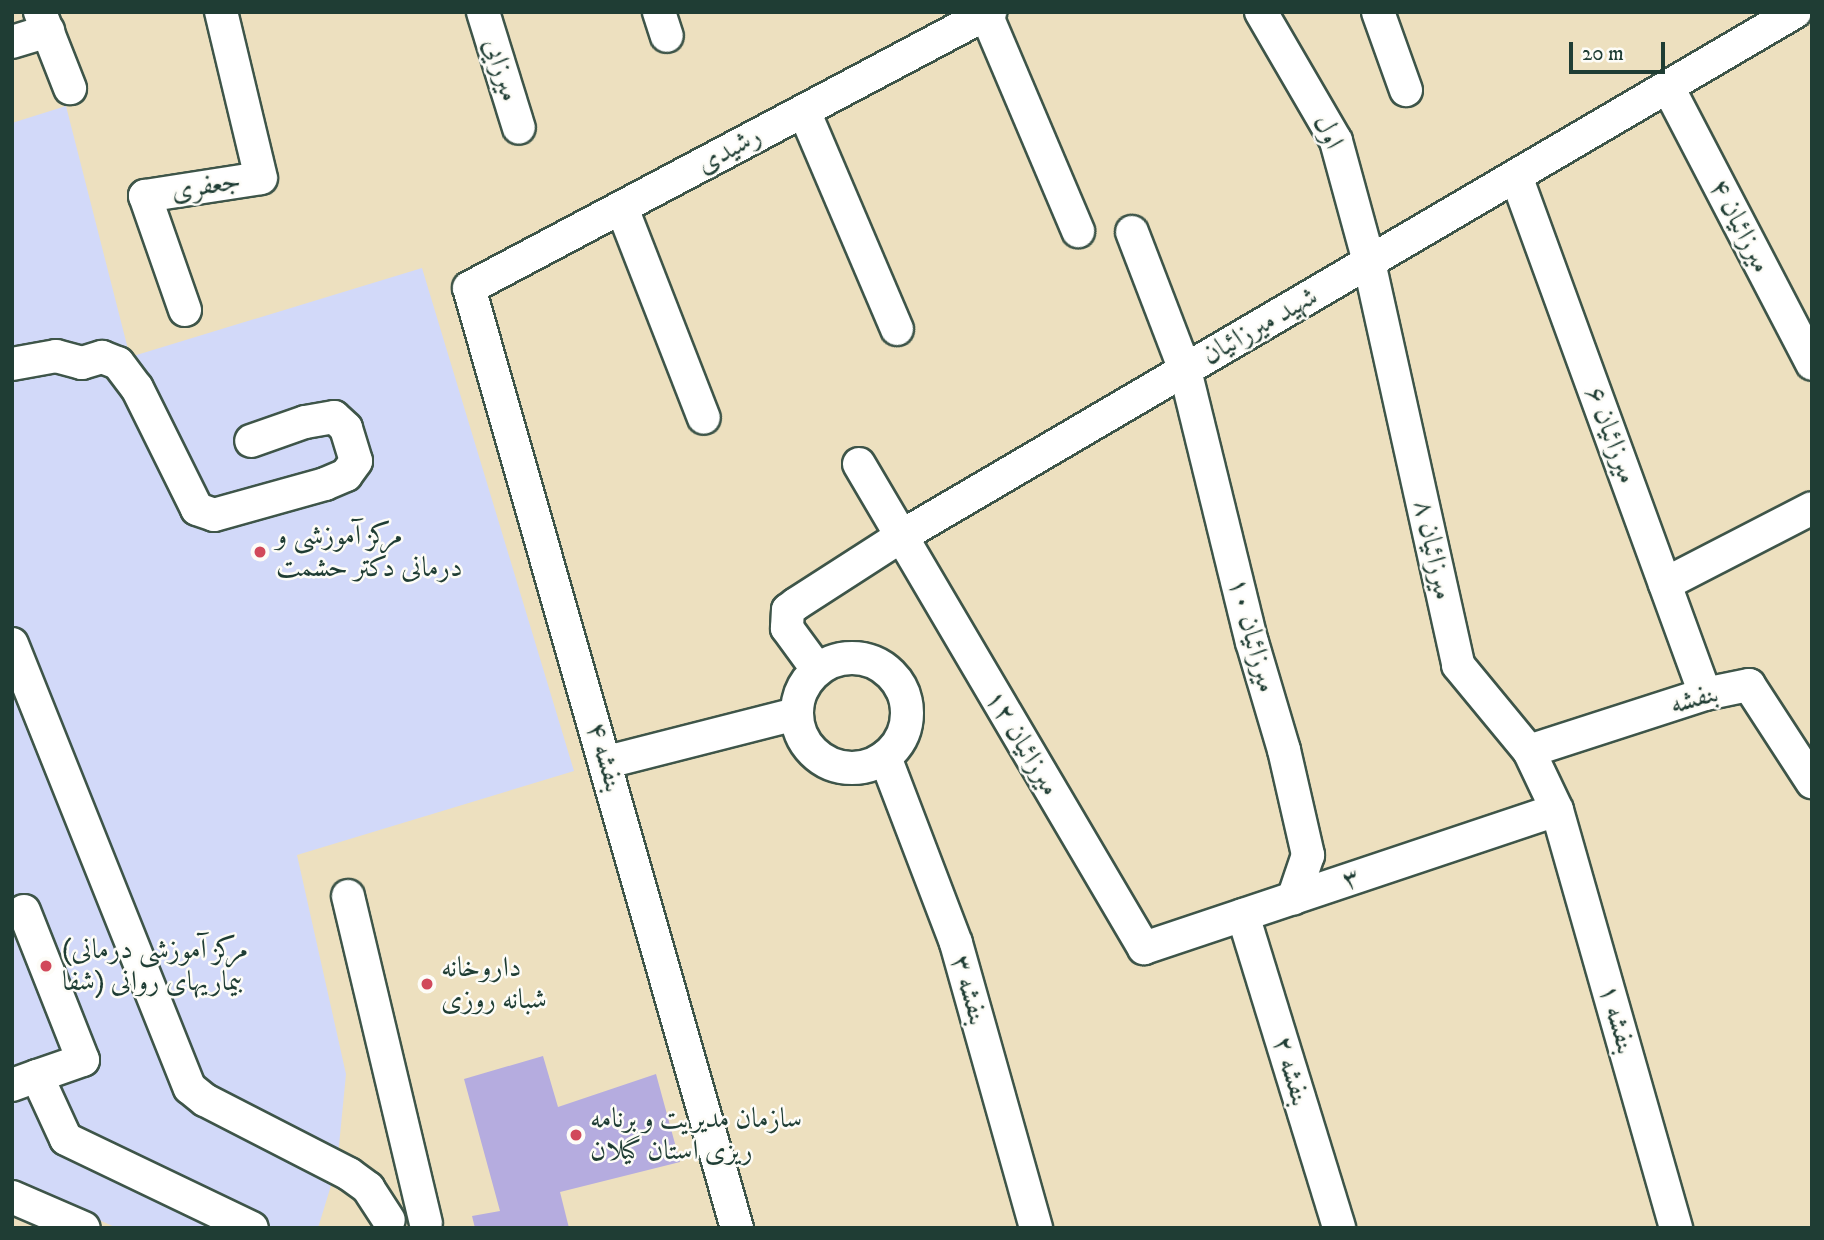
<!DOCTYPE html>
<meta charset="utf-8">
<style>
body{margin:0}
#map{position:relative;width:1824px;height:1240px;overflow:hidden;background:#ede0bf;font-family:"IM FELL DW Pica",Amiri,serif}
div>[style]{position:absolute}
.built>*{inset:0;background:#d2d9f9}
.building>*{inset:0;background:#b5acdf}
.roads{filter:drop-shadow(2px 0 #3e5549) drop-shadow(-2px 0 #3e5549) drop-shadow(0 2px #3e5549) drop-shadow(0 -2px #3e5549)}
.minor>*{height:32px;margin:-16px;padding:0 16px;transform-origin:16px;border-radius:16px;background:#fff}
.minor>.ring{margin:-16px;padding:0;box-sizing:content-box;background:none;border:32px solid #fff;border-radius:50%}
.dots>*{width:19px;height:19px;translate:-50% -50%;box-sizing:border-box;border:4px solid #fdfcf7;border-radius:50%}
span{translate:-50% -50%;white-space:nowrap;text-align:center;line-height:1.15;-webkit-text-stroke:5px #fdfcf7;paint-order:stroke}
.street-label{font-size:28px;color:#1f3d34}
.poi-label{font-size:28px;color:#1f3d34}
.left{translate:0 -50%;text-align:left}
.frame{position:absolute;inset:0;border:14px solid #1f3d34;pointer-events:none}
.scale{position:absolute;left:1569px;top:42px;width:96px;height:32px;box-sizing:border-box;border:4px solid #1f3d34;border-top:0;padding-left:9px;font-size:21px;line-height:24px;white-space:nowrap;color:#1f3d34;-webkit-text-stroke:5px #fdfcf7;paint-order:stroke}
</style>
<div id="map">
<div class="built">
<i style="clip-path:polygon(66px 106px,130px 357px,422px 268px,574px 771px,297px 855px,346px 1074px,337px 1166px,318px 1228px,117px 1228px,12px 1181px,12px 123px)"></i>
</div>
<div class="building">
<i style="clip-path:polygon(543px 1056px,558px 1107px,656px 1074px,680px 1162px,560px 1192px,569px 1228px,475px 1228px,472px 1216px,500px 1211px,464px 1079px)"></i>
</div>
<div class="roads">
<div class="minor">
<i style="left:40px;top:12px;width:82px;rotate:68.5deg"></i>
<i style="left:483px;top:12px;width:121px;rotate:72.8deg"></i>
<i style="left:659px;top:12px;width:25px;rotate:72deg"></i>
<i style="left:1261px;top:12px;width:149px;rotate:59.8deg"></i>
<i style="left:1336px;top:141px;width:125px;rotate:74.7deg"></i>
<i style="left:1369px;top:262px;width:413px;rotate:77.5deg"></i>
<i style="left:1458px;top:665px;width:112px;rotate:50.5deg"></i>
<i style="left:1529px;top:751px;width:65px;rotate:64.6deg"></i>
<i style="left:1557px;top:810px;width:435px;rotate:74.1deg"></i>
<i style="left:1378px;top:12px;width:83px;rotate:70.3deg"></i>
<i style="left:986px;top:14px;width:236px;rotate:67deg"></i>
<i style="left:12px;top:42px;width:38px;rotate:-17deg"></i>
<i style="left:1668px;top:87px;width:312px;rotate:62.5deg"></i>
<i style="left:804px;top:111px;width:237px;rotate:66.9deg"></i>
<i style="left:1516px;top:176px;width:551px;rotate:69.95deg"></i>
<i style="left:622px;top:208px;width:225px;rotate:68.7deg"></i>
<i style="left:1132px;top:232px;width:148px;rotate:69deg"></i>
<i style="left:1185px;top:370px;width:280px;rotate:76.2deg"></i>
<i style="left:1252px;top:642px;width:113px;rotate:73.5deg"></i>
<i style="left:1284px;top:750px;width:108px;rotate:77.1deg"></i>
<i style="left:1308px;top:855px;width:46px;rotate:108.8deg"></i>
<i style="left:185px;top:310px;width:121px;rotate:-109.3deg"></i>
<i style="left:145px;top:196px;width:117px;rotate:-8.8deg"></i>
<i style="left:261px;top:178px;width:171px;rotate:-103.5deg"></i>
<i style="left:12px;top:364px;width:45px;rotate:-10.3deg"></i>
<i style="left:56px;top:356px;width:27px;rotate:15deg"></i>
<i style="left:82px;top:363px;width:21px;rotate:-17deg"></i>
<i style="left:102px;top:357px;width:17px;rotate:21deg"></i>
<i style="left:118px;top:363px;width:31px;rotate:53deg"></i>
<i style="left:137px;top:388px;width:135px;rotate:63.6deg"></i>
<i style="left:197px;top:509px;width:18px;rotate:19deg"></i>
<i style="left:214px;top:515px;width:115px;rotate:-15.6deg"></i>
<i style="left:325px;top:484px;width:23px;rotate:-23deg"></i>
<i style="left:346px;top:475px;width:17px;rotate:-54deg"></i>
<i style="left:356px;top:461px;width:34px;rotate:-107deg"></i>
<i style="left:346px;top:428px;width:16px;rotate:-137deg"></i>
<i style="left:334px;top:417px;width:29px;rotate:170deg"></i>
<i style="left:305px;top:422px;width:57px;rotate:160.6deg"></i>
<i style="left:859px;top:464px;width:562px;rotate:59.51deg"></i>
<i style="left:1144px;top:948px;width:435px;rotate:-18.5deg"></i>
<i style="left:1665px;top:584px;width:165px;rotate:-27.3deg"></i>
<i style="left:12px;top:644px;width:478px;rotate:68.2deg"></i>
<i style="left:190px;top:1088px;width:19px;rotate:39deg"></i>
<i style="left:205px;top:1100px;width:162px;rotate:27.2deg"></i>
<i style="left:349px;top:1174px;width:24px;rotate:36deg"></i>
<i style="left:368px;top:1188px;width:38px;rotate:57deg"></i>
<i class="ring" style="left:797px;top:658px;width:78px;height:78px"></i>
<i style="left:817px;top:669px;width:51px;rotate:-126.2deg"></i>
<i style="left:787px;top:628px;width:18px;rotate:-87deg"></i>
<i style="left:788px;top:610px;width:10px;rotate:-37deg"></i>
<i style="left:796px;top:604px;width:124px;rotate:-32.8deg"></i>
<i style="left:900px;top:537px;width:1038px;rotate:-30.4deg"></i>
<i style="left:1529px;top:751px;width:185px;rotate:-17.9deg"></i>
<i style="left:1705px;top:694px;width:45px;rotate:-11.6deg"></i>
<i style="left:1749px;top:685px;width:116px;rotate:57deg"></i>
<i style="left:885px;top:757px;width:199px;rotate:69.1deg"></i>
<i style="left:956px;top:943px;width:296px;rotate:74.3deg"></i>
<i style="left:607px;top:762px;width:195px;rotate:-14.3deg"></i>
<i style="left:348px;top:896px;width:336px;rotate:76.6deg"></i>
<i style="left:24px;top:911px;width:160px;rotate:68.4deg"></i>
<i style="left:83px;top:1060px;width:49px;rotate:160.8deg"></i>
<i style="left:1243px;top:915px;width:327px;rotate:72.9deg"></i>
<i style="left:12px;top:1085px;width:27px;rotate:-20deg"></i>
<i style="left:37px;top:1076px;width:69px;rotate:65.3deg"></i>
<i style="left:66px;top:1139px;width:206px;rotate:25.6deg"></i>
<i style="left:12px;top:1197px;width:78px;rotate:23.3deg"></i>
<i style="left:737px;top:1228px;width:977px;rotate:-105.91deg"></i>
<i style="left:469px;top:288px;width:590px;rotate:-27.91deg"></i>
</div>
</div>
<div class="dots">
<i style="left:260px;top:552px;background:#d1495b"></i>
<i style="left:46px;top:966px;background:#d1495b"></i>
<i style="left:427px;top:984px;background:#d1495b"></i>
<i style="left:576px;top:1135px;background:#d1495b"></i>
</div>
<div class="street-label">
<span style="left:501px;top:70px;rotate:73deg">میرزایی</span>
<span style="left:1328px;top:132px;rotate:65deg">اول</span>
<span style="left:729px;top:150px;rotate:-28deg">رشیدی</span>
<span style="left:206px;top:186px;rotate:-9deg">جعفری</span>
<span style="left:1740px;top:226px;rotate:63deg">میرزائیان ۴</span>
<span style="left:1260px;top:326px;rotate:-30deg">شهید میرزائیان</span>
<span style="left:1611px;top:435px;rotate:70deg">میرزائیان ۶</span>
<span style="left:1433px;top:550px;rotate:78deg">میرزائیان ۸</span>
<span style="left:1252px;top:635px;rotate:75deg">میرزائیان ۱۰</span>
<span style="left:1694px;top:699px;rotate:-16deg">بنفشه</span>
<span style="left:1022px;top:743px;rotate:59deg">میرزائیان ۱۲</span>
<span style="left:605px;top:757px;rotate:74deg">بنفشه ۴</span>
<span style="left:1351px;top:879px;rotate:-18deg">۳</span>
<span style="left:969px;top:990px;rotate:74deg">بنفشه ۳</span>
<span style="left:1617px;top:1019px;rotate:74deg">بنفشه ۱</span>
<span style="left:1291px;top:1071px;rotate:73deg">بنفشه ۲</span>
</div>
<div class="poi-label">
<span class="left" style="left:276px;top:552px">مرکز آموزشی و<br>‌درمانی دکتر حشمت</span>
<span class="left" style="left:62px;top:966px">(مرکز آموزشی درمانی<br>بیماریهای روانی (شفا</span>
<span class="left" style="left:441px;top:984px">داروخانه<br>شبانه روزی</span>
<span class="left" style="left:590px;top:1135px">سازمان مدیریت و برنامه<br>ریزی استان گیلان</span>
</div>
<div class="frame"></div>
<div class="scale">20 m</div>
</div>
